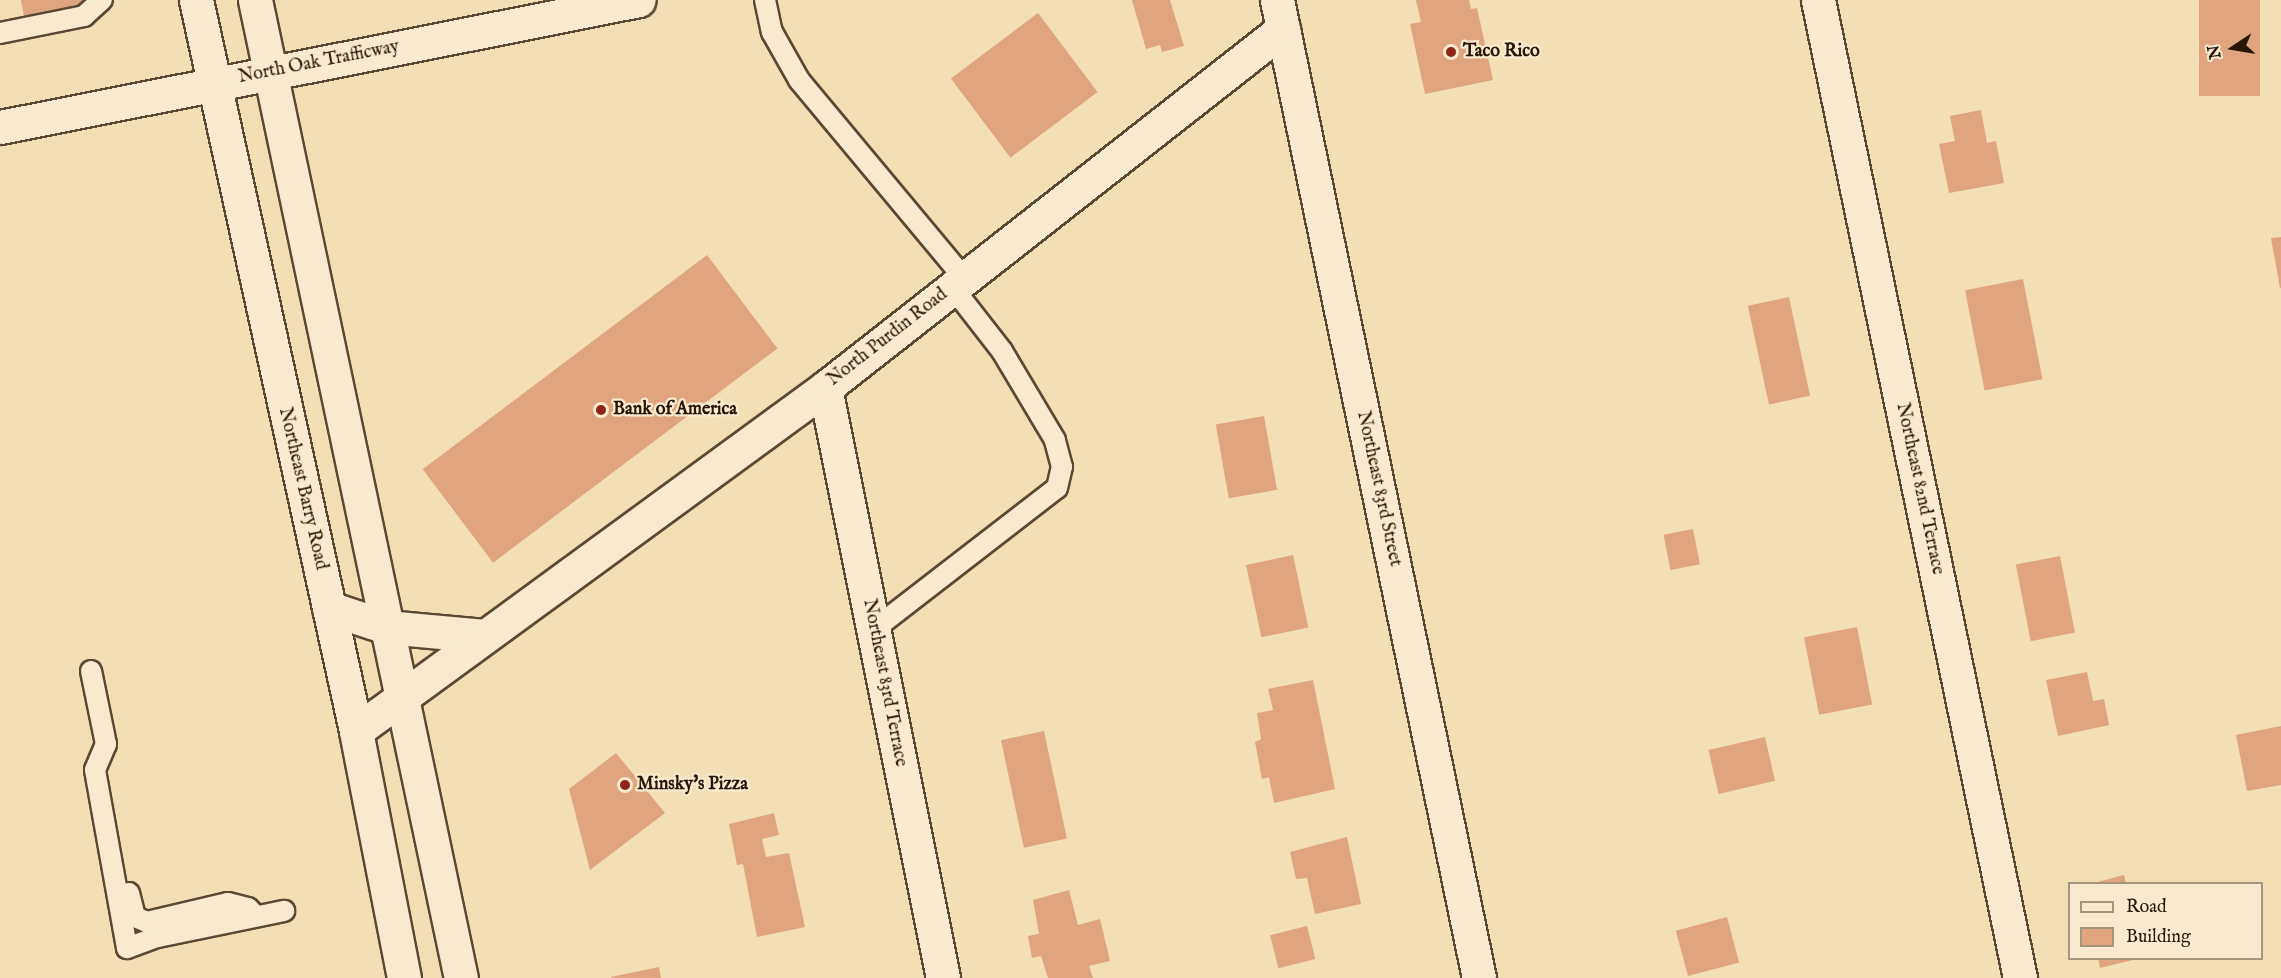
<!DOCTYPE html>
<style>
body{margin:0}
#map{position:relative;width:2281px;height:978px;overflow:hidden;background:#f3dfb4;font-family:"IM FELL English",serif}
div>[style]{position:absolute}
.building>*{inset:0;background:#e0a47f;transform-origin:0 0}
.roads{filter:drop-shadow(2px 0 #5b4832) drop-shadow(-2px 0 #5b4832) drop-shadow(0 2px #5b4832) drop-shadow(0 -2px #5b4832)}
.lane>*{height:20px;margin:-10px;padding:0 10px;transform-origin:10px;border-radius:10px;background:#f7eace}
.street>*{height:33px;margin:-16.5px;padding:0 16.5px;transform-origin:16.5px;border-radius:16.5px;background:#f7eace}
.secondary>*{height:33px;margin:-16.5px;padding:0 16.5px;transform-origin:16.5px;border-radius:16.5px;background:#f7eace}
.dots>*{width:16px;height:16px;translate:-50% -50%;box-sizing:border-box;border:3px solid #f7eace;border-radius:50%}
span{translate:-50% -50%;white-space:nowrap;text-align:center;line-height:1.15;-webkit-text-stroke:4.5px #f7eace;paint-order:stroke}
.poi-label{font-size:18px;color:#281507;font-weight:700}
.left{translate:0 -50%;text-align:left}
.street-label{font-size:18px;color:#281507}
.legend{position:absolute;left:2068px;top:882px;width:195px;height:78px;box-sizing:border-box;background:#f7eace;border:2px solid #a4957e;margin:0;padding:8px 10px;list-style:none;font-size:18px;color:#281507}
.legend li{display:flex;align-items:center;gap:12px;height:30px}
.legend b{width:30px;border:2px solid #a4957e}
.north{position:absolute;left:2203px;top:18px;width:60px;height:60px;-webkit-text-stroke:4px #f7eace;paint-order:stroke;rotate:258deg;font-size:16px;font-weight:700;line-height:24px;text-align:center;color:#281507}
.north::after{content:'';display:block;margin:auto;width:21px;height:27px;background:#281507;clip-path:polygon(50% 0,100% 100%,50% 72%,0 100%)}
</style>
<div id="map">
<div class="building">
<i style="clip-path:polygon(21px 0,86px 0,86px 4px,24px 16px)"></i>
<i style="clip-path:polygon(1132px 0,1170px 0,1184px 46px,1162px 52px,1160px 45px,1146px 49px)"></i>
<i style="clip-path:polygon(1416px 0,1469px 0,1471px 9px,1477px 8px,1493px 80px,1425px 94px,1410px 24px,1421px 22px)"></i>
<i style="left:2199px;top:0;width:61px;height:96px"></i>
<i style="left:1038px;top:13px;width:99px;height:109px;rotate:53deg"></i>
<i style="clip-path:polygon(1981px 110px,1987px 143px,1996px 141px,2004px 183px,1949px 193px,1939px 144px,1955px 141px,1950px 116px)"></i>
<i style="clip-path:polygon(2281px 237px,2281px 288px,2280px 288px,2271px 238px)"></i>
<i style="left:707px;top:255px;width:117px;height:356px;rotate:53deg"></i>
<i style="left:2023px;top:279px;width:102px;height:59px;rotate:79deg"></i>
<i style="left:1789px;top:297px;width:101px;height:42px;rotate:78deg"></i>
<i style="left:1264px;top:416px;width:75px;height:49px;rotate:80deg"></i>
<i style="left:1693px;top:529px;width:36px;height:30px;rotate:79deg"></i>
<i style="left:1293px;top:555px;width:74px;height:48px;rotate:78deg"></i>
<i style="left:2060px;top:556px;width:78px;height:45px;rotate:79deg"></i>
<i style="left:1857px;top:627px;width:79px;height:54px;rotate:79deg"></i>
<i style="clip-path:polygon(2087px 672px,2093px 701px,2104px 699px,2109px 725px,2058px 736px,2046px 680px)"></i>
<i style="clip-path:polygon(1313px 680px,1335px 789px,1274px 803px,1269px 777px,1262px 779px,1255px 742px,1261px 739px,1257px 713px,1273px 710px,1268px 689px)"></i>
<i style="clip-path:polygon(2281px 726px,2281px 785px,2247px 791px,2236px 735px)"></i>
<i style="left:1044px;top:731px;width:110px;height:44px;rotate:78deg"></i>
<i style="left:1765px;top:737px;width:45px;height:58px;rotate:77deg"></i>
<i style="clip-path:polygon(616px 753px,665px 813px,590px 870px,569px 789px)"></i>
<i style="clip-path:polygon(774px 813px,779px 835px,762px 839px,766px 857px,789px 853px,805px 927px,757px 937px,743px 864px,737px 865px,729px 824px)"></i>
<i style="clip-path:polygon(1347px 837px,1361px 904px,1315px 914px,1307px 878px,1296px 879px,1290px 852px)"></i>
<i style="clip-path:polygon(2124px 875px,2126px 884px,2094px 884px,2094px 883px)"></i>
<i style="clip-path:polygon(1069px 890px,1078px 925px,1100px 919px,1110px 961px,1089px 966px,1093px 978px,1048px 978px,1041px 956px,1032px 958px,1028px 936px,1039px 934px,1033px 900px)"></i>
<i style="left:1727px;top:917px;width:47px;height:53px;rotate:75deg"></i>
<i style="left:1307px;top:926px;width:34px;height:38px;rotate:76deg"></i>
<i style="clip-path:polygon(2098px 958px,2137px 958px,2137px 959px,2100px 968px)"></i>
<i style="clip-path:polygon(659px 967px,661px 978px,611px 978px,611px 977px)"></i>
</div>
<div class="roads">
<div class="lane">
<i style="left:765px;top:0;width:33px;rotate:78deg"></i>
<i style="left:772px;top:32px;width:55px;rotate:60.6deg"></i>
<i style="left:799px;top:80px;width:259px;rotate:50.2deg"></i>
<i style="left:0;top:33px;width:86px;rotate:-11.4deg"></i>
<i style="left:84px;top:16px;width:24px;rotate:-42deg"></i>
<i style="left:873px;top:630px;width:232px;rotate:-37.7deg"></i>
<i style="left:1057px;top:488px;width:22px;rotate:-77deg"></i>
<i style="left:1062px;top:467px;width:28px;rotate:-105deg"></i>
<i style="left:1055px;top:440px;width:104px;rotate:-120.8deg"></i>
<i style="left:1002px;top:351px;width:80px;rotate:-127.9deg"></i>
<i style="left:91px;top:671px;width:75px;rotate:78.4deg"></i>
<i style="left:106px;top:744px;width:28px;rotate:113deg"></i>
<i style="left:95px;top:770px;width:181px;rotate:79.8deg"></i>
<i style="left:127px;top:948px;width:33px;rotate:-20deg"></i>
<i style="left:158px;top:937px;width:129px;rotate:-11.7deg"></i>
<i style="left:129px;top:893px;width:25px;rotate:76deg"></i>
<i style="left:135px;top:917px;width:13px;rotate:23deg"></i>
<i style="left:147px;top:922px;width:83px;rotate:-13.2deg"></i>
<i style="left:228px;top:903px;width:21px;rotate:14deg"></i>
<i style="left:248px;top:908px;width:10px;rotate:45deg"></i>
</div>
<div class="street">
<i style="left:1277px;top:0;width:999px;rotate:78.33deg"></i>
<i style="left:1818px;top:0;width:999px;rotate:78.33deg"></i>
<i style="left:825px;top:388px;width:602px;rotate:78.69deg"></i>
<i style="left:329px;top:608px;width:60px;rotate:18.4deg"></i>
<i style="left:386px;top:627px;width:99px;rotate:5.2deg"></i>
<i style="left:356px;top:731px;width:581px;rotate:-36.18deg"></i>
<i style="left:825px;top:388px;width:582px;rotate:-38.09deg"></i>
</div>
<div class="secondary">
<i style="left:196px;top:0;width:748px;rotate:77.65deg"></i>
<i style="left:356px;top:731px;width:252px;rotate:79deg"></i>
<i style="left:255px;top:0;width:999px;rotate:78.11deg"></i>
<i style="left:0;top:127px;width:651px;rotate:-11.24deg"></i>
</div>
</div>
<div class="dots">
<i style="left:1451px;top:52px;background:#8f2418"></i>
<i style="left:601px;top:410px;background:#8f2418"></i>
<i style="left:625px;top:785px;background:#8f2418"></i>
</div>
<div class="poi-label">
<span class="left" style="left:1463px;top:52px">Taco Rico</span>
<span class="left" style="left:613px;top:410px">Bank of America</span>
<span class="left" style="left:637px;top:785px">Minsky's Pizza</span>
</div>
<div class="street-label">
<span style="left:319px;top:63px;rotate:-11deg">North Oak Trafficway</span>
<span style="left:888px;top:338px;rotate:-38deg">North Purdin Road</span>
<span style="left:302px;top:489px;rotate:77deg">Northeast Barry Road</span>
<span style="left:1378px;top:489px;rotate:78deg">Northeast 83rd Street</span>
<span style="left:1919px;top:489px;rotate:78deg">Northeast 82nd Terrace</span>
<span style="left:884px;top:683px;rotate:79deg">Northeast 83rd Terrace</span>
</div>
<ul class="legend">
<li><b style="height:8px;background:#f7eace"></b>Road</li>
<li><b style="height:16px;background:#e0a47f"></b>Building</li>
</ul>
<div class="north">N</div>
</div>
